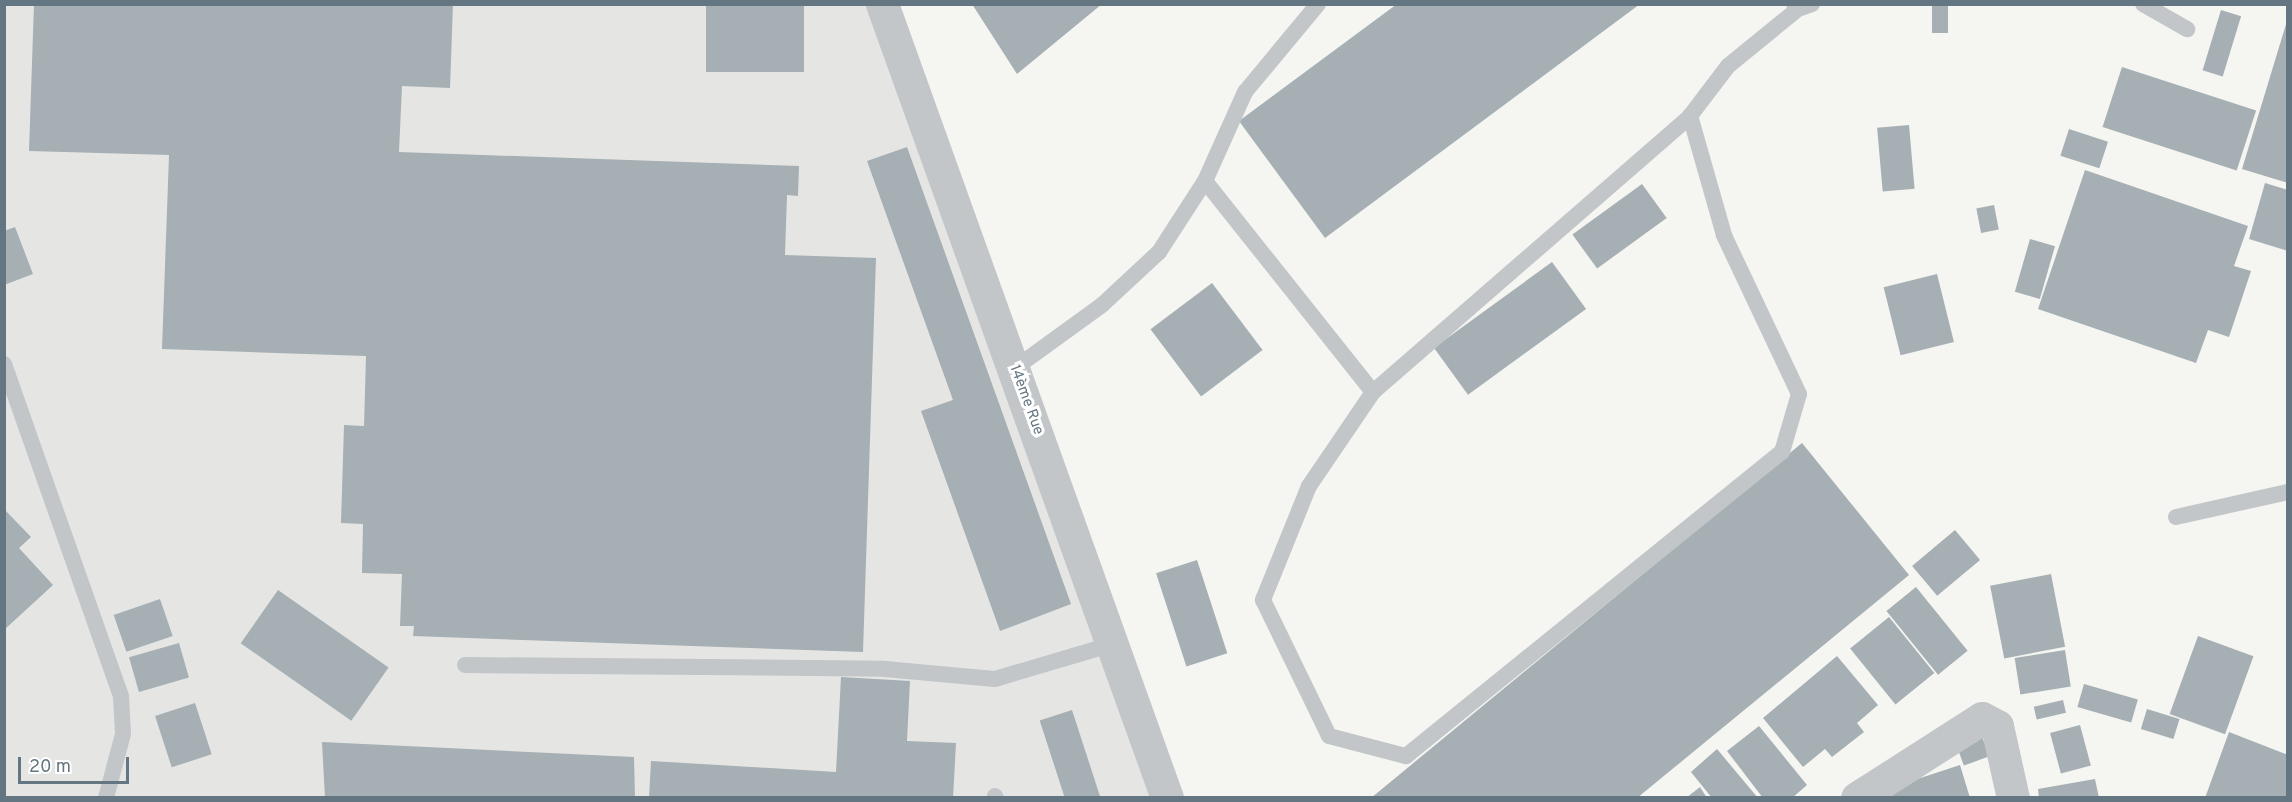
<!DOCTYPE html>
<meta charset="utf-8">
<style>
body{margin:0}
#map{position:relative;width:2292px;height:802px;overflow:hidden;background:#f5f5f1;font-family:Overpass,sans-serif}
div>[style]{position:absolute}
.built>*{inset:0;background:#e5e6e4}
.building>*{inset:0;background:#a6afb3;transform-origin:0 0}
.service>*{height:16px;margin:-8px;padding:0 8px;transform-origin:8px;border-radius:8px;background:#c2c6c9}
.minor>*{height:33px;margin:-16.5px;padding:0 16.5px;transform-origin:16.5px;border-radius:16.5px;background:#c2c6c9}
span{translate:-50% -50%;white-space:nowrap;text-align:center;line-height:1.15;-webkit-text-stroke:6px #fff;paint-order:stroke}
.street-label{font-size:15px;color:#647681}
.frame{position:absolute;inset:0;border:6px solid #647681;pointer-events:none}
.scale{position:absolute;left:18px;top:757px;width:111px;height:27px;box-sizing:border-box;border:3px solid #647681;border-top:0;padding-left:8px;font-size:18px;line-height:21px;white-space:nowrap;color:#647681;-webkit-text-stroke:4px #fff;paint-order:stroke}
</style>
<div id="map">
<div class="built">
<i style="clip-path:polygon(5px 5px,875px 5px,1155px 797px,5px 798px)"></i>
</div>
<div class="building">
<i style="clip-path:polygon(34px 4px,453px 4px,450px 88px,402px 86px,399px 152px,799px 166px,798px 196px,787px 195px,785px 255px,876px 258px,863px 652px,413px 636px,414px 626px,400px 626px,402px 574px,362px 573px,363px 524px,341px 523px,344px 425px,364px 426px,366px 356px,162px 349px,169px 155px,29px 151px)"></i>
<i style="left:706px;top:4px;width:98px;height:68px"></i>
<i style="clip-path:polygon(972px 4px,1102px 4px,1017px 74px)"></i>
<i style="clip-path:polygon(1397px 4px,1640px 4px,1325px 238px,1239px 121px)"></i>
<i style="left:1932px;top:4px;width:16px;height:29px"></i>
<i style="left:2221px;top:10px;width:21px;height:63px;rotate:17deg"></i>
<i style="clip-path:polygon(2287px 21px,2288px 21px,2288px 183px,2242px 169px)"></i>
<i style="left:2122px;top:67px;width:141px;height:63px;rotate:18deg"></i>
<i style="left:1909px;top:125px;width:64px;height:32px;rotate:85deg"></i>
<i style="left:2069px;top:129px;width:41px;height:28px;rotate:18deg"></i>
<i style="clip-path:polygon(907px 147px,1071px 604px,1000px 631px,921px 411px,953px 400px,867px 161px)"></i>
<i style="clip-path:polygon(2085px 170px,2248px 226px,2234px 266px,2251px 271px,2229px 337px,2208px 330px,2196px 363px,2038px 309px)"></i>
<i style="clip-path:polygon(2265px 183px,2288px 190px,2288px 251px,2249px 239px)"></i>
<i style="left:1642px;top:184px;width:42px;height:86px;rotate:54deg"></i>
<i style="left:1994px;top:205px;width:25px;height:18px;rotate:79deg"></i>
<i style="clip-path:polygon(15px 227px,33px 274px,4px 285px,4px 231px)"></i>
<i style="left:2030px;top:239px;width:26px;height:55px;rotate:16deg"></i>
<i style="left:1552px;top:262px;width:58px;height:146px;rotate:54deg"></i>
<i style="left:1937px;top:274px;width:70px;height:55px;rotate:76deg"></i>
<i style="left:1212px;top:283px;width:84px;height:77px;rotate:53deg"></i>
<i style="clip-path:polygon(1802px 443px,1909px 575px,1637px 798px,1371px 798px)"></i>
<i style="clip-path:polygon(4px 509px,31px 537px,19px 548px,53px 585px,4px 630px)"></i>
<i style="left:1955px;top:530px;width:39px;height:56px;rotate:50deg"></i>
<i style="left:1197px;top:560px;width:98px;height:43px;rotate:72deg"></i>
<i style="left:2051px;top:574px;width:74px;height:62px;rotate:79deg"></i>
<i style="left:1916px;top:587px;width:82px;height:38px;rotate:51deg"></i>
<i style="left:278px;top:590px;width:135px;height:65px;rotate:35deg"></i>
<i style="left:160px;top:599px;width:39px;height:49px;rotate:71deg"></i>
<i style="left:1889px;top:617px;width:72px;height:50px;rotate:51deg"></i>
<i style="left:2198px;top:636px;width:59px;height:83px;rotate:20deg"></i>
<i style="left:179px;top:643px;width:36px;height:52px;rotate:74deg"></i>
<i style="left:2065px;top:650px;width:37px;height:51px;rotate:81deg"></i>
<i style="clip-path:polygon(1837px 656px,1878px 705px,1857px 723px,1864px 732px,1832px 757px,1825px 749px,1803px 767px,1763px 718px)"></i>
<i style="clip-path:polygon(841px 677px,910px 681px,907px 741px,956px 743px,953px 798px,649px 798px,651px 761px,836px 772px)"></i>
<i style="left:2084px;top:684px;width:56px;height:24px;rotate:16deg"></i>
<i style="left:2063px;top:700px;width:13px;height:30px;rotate:77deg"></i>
<i style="left:195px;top:703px;width:54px;height:42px;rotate:72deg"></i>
<i style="left:2147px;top:709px;width:34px;height:21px;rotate:17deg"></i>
<i style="left:1072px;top:710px;width:93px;height:34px;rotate:72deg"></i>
<i style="left:2080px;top:725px;width:42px;height:31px;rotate:75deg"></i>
<i style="clip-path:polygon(1759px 726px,1807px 785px,1792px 798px,1763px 798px,1727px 751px)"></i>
<i style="left:1980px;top:731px;width:27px;height:27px;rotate:70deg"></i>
<i style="clip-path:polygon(2229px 732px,2288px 755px,2288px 798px,2205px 798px)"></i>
<i style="clip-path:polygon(322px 742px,634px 757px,635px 798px,325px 798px)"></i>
<i style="clip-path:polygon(1717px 749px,1758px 798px,1712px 798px,1691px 772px)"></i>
<i style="clip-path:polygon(1960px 765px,1970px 798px,1893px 798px,1890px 788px)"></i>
<i style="clip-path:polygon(2095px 779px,2099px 798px,2039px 798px,2038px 789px)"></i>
<i style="clip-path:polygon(1700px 787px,1707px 798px,1686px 798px)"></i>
</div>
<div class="service">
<i style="left:1794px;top:4px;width:6px;rotate:51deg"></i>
<i style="left:1798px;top:9px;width:15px;rotate:-20deg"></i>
<i style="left:2143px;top:4px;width:51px;rotate:29.6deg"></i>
<i style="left:1205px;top:181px;width:270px;rotate:51.5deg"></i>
<i style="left:1373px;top:392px;width:114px;rotate:124.2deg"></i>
<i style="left:1309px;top:486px;width:123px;rotate:112deg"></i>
<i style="left:1263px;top:600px;width:151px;rotate:64.1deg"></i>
<i style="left:1329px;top:736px;width:80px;rotate:14.6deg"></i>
<i style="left:1406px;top:756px;width:484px;rotate:-39deg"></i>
<i style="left:1782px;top:452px;width:60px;rotate:-73.7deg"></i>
<i style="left:1799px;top:394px;width:176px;rotate:-115.3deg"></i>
<i style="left:1724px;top:235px;width:124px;rotate:-105.9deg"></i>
<i style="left:1690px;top:116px;width:63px;rotate:-52.8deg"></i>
<i style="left:1728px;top:66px;width:90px;rotate:-39.2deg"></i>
<i style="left:4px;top:364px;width:352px;rotate:70.6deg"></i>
<i style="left:121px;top:696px;width:38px;rotate:87deg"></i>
<i style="left:123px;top:734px;width:66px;rotate:104.9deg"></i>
<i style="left:1015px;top:368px;width:107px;rotate:-35.9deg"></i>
<i style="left:1102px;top:305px;width:78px;rotate:-42.9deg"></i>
<i style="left:1159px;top:252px;width:85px;rotate:-57.1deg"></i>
<i style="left:1205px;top:181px;width:98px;rotate:-65.8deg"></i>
<i style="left:1245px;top:92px;width:114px;rotate:-50.3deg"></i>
<i style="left:1373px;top:392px;width:420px;rotate:-41deg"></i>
<i style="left:2176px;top:517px;width:115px;rotate:-12.6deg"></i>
<i style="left:465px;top:665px;width:420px;rotate:0.5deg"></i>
<i style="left:885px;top:669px;width:110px;rotate:5.2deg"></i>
<i style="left:995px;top:679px;width:123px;rotate:-16.5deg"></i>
<i style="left:995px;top:796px;width:2px;rotate:63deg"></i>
</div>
<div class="minor">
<i style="left:882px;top:4px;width:844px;rotate:70.25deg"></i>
<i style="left:1857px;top:798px;width:148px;rotate:-32.6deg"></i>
<i style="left:1982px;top:718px;width:17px;rotate:28deg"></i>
<i style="left:1997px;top:726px;width:74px;rotate:77.5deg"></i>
</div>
<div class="street-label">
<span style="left:1026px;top:400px;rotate:70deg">14ème Rue</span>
</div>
<div class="frame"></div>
<div class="scale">20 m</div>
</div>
